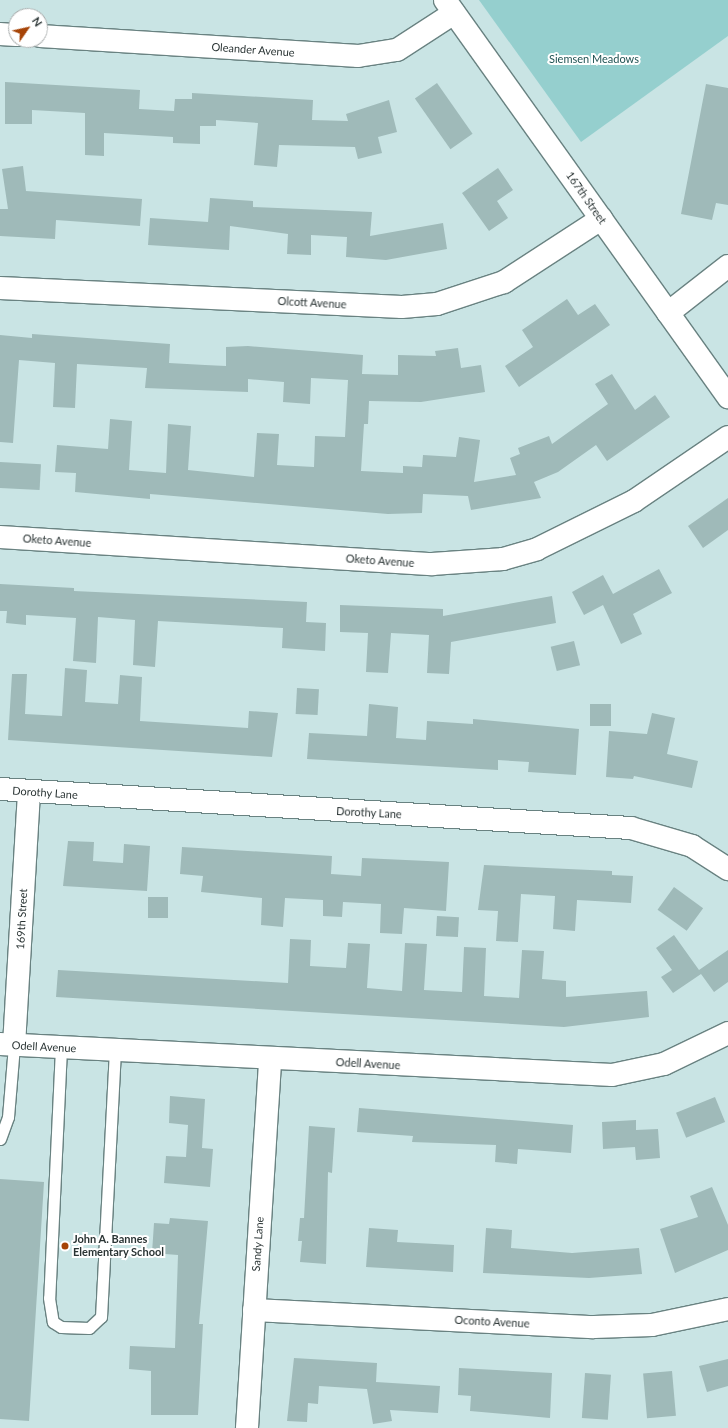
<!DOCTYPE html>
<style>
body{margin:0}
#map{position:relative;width:728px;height:1428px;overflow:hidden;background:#c9e4e4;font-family:Lato,sans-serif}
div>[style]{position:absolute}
.green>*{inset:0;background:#95cfce}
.building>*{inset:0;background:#9fbab9;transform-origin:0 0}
.roads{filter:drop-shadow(1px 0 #698281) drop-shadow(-1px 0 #698281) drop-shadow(0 1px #698281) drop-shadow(0 -1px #698281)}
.lane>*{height:11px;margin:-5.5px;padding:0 5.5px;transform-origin:5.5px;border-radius:5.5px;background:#fff}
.street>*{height:22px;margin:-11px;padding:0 11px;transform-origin:11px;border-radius:11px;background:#fff}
.secondary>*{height:22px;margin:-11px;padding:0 11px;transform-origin:11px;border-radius:11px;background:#fff}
.dots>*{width:11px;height:11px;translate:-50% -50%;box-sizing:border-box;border:2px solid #fff;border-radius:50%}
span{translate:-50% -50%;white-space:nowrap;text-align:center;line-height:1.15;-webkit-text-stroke:4px #fff;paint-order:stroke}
.street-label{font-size:11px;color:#2a3434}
.park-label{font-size:11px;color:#1f5252}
.poi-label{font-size:11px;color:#2a3434;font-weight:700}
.left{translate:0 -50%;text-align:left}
.north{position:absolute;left:8px;top:8px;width:40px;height:40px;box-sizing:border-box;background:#fff;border:1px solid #aaaeae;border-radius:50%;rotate:56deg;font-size:11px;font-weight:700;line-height:16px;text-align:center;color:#2a3434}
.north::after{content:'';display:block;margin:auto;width:14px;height:18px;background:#a64407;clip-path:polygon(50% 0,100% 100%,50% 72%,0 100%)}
</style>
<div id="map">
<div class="green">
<i style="clip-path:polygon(479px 0,728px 0,728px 36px,581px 142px)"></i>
</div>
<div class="building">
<i style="clip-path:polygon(5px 82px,140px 90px,139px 109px,174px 111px,175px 99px,192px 99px,192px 93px,313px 100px,312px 120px,348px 121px,346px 114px,389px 100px,397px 132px,378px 137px,382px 153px,358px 159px,355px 147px,279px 145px,277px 167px,254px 165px,258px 123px,216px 120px,216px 126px,200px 126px,200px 144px,173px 143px,173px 137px,104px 133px,104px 156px,85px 155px,85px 113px,32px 110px,32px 124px,5px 124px)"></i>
<i style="left:437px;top:83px;width:62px;height:27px;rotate:55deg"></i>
<i style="clip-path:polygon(706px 84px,728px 88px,728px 205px,716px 203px,712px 220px,681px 214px)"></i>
<i style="clip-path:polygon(23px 166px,26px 191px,142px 199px,140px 226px,56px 220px,55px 239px,0 236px,0 209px,8px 209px,2px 169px)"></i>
<i style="clip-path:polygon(498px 168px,513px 190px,497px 201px,508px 218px,489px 231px,462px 193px)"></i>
<i style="clip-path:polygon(210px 198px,253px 201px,253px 207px,372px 212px,370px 236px,443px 223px,447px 249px,386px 260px,346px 257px,347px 237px,311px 235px,311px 255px,287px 254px,288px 234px,230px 226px,229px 250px,148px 245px,150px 218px,208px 222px)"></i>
<i style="clip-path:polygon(567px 299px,578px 315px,595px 304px,610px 325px,519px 387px,505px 366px,533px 347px,522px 330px)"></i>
<i style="clip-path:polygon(32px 334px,170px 344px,169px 363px,205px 365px,226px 366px,226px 347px,248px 346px,363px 355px,362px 374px,398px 375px,398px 355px,436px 356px,435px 351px,458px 348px,461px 368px,481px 365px,485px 392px,421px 402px,369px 401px,368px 424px,364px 424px,361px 471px,403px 473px,403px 466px,422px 467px,423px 455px,456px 457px,459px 437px,480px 440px,474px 482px,516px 475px,510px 458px,520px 454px,518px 448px,549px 436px,552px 444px,608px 404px,595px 384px,612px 374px,635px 410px,655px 395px,670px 417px,607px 461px,596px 445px,558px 472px,534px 482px,541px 498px,471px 510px,468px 496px,423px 494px,422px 513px,388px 514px,150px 494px,150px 499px,75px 492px,76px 473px,55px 472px,57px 445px,108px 449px,110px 419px,132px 421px,129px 470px,166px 473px,168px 424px,191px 426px,188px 470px,254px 477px,257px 433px,279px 434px,277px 465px,314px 467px,315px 436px,345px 437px,348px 380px,311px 378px,310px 404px,283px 402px,284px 382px,248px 379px,248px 392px,145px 388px,147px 368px,77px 364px,75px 408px,53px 407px,55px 363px,19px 360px,13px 443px,0 442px,0 335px,32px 338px)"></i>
<i style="left:0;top:462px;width:41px;height:26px;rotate:3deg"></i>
<i style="clip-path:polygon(728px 498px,728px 530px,703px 548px,688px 526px)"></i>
<i style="clip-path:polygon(659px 569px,672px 593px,633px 614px,642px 634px,621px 644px,603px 605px,584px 615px,572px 592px,603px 575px,613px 594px)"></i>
<i style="clip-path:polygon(0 584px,74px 588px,74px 591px,307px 602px,306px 622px,326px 623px,325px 651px,282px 648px,283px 628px,158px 621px,155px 667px,133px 665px,135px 620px,98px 617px,96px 663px,73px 661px,76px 618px,26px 615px,26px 625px,6px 623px,7px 611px,0 611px)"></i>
<i style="clip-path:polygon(552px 596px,556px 623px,451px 642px,449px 674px,427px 673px,429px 635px,391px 633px,388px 673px,366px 672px,368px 633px,340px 632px,340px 605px,443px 609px,443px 616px)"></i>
<i style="left:574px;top:641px;width:25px;height:24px;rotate:76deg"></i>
<i style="clip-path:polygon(65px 668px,87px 670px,85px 702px,118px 704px,120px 675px,142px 677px,140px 721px,248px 728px,249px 711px,278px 713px,272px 757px,8px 740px,12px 674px,27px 674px,25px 714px,62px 716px)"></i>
<i style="left:297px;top:688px;width:22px;height:26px;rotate:3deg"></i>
<i style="clip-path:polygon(369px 704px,398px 707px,396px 738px,426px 740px,427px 721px,473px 724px,473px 719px,579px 729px,576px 775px,528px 772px,529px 762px,498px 760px,498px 770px,307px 759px,309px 733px,367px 736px)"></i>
<i style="left:590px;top:704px;width:21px;height:22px"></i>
<i style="clip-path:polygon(652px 713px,675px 718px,667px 754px,698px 761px,692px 788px,634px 776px,633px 779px,606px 777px,609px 731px,647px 734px)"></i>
<i style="clip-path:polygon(68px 841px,94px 842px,93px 861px,123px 863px,124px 844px,150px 846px,147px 891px,63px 886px)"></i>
<i style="clip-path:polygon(182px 847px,332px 856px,331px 874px,361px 876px,362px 858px,449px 862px,446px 911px,404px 908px,402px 934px,380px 933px,381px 904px,343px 902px,342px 917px,323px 916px,323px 900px,285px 898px,283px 927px,261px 925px,262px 898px,201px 892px,203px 876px,180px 874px)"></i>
<i style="clip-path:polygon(484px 865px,612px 871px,612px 875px,633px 876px,631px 903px,577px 900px,575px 931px,553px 929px,555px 896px,521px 894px,518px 942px,496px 941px,498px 911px,478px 910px)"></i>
<i style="left:674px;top:887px;width:36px;height:28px;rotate:36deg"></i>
<i style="left:168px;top:897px;width:21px;height:20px;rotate:90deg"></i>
<i style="left:437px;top:916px;width:22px;height:20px;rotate:3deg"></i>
<i style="clip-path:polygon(674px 935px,699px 970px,728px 950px,728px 982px,714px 992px,701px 974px,673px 993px,661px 977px,672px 970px,656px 948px)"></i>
<i style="clip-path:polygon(290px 939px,311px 940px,310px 966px,346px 968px,348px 943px,370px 944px,367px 988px,402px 991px,405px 943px,427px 944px,424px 990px,462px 992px,464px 947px,486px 948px,484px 996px,519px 998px,522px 950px,544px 951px,542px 979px,566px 981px,566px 997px,647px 991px,649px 1017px,564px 1027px,56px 997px,58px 970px,288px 983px)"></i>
<i style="clip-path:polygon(170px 1096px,205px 1099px,202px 1148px,213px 1149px,210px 1187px,164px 1183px,166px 1156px,186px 1157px,188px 1125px,169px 1123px)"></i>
<i style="left:715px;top:1097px;width:27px;height:42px;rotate:68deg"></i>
<i style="clip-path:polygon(359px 1108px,573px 1125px,571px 1153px,518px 1149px,517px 1164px,495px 1162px,496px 1145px,412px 1142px,413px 1136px,357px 1132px)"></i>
<i style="clip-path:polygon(636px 1120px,636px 1130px,658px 1129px,660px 1158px,636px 1160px,635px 1147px,603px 1149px,602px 1122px)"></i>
<i style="clip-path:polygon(309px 1126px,335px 1128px,332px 1173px,328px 1172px,326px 1264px,300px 1262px,302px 1241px,298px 1241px,300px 1218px,304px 1218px)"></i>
<i style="clip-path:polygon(0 1179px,44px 1182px,29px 1421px,0 1419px)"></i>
<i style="clip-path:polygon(712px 1187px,728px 1225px,728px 1250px,675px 1273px,660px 1229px,698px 1217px,690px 1196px)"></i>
<i style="clip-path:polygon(170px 1218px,208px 1221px,199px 1324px,203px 1324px,198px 1415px,151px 1415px,151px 1371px,129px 1369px,130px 1346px,175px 1348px,178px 1255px,152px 1253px,154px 1223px,169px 1224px)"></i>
<i style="clip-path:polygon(369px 1228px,398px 1230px,397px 1242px,454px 1245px,453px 1272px,366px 1267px)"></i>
<i style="clip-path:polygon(486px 1228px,512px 1230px,511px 1248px,572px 1253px,639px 1248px,642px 1274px,589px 1278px,483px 1273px)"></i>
<i style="clip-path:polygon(294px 1358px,377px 1363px,376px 1382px,440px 1386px,438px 1413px,390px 1410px,392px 1421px,373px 1424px,367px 1389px,319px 1386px,318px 1404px,308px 1403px,307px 1422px,287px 1421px)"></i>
<i style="clip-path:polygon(728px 1359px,728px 1386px,707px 1392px,699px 1366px)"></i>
<i style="clip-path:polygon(459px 1368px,552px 1373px,550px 1418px,470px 1411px,471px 1396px,458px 1395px)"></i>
<i style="left:672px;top:1371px;width:45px;height:29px;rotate:85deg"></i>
<i style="left:585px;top:1373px;width:26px;height:45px;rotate:4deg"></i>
</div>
<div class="roads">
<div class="lane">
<i style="left:61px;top:1048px;width:250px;rotate:92.7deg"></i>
<i style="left:49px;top:1298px;width:24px;rotate:81deg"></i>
<i style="left:53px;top:1322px;width:9px;rotate:32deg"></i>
<i style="left:61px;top:1327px;width:28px;rotate:2deg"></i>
<i style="left:89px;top:1328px;width:16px;rotate:-43deg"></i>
<i style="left:101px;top:1317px;width:266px;rotate:-87deg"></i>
<i style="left:0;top:1139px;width:23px;rotate:-70deg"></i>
<i style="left:8px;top:1117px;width:72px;rotate:-85.2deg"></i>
</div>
<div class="street">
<i style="left:0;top:34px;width:16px;rotate:4deg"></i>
<i style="left:40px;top:36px;width:319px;rotate:3.6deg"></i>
<i style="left:358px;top:56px;width:39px;rotate:-9deg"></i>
<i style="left:397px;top:50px;width:68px;rotate:-33deg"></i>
<i style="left:0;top:288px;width:402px;rotate:2.7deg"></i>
<i style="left:402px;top:307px;width:35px;rotate:-5deg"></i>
<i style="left:437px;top:304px;width:71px;rotate:-18.2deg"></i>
<i style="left:504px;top:282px;width:116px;rotate:-33deg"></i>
<i style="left:668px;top:313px;width:76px;rotate:-38.1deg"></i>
<i style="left:0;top:537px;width:433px;rotate:3.6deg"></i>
<i style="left:432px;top:564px;width:71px;rotate:-4deg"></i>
<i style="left:503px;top:559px;width:35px;rotate:-16deg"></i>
<i style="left:537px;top:549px;width:108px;rotate:-26.3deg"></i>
<i style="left:634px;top:501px;width:114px;rotate:-34.2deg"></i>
<i style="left:0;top:789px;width:632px;rotate:3.54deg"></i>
<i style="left:631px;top:828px;width:64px;rotate:16.4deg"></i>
<i style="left:692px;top:846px;width:43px;rotate:32.6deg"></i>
<i style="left:0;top:1044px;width:613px;rotate:2.9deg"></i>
<i style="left:612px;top:1075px;width:53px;rotate:-11.9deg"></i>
<i style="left:664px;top:1064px;width:71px;rotate:-25.8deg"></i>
<i style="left:14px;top:1045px;width:253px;rotate:-86.6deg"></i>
<i style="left:254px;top:1310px;width:340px;rotate:2.9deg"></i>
<i style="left:594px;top:1327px;width:58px;rotate:-2deg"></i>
<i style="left:652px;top:1325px;width:78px;rotate:-11.9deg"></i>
<i style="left:247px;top:1428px;width:369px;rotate:-86.4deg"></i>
</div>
<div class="secondary">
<i style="left:445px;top:0;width:488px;rotate:54.5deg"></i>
</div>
</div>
<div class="dots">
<i style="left:65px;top:1246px;background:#a64407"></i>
</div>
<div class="street-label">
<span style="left:253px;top:50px;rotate:4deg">Oleander Avenue</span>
<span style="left:586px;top:198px;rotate:55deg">167th Street</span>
<span style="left:312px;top:303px;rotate:3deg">Olcott Avenue</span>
<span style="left:57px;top:541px;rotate:4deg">Oketo Avenue</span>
<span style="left:380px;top:561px;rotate:4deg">Oketo Avenue</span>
<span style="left:45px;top:793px;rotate:4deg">Dorothy Lane</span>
<span style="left:369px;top:813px;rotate:3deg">Dorothy Lane</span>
<span style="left:22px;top:919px;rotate:-87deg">169th Street</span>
<span style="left:44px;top:1047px;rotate:3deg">Odell Avenue</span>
<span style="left:368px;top:1064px;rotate:3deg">Odell Avenue</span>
<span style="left:258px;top:1244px;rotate:-86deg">Sandy Lane</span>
<span style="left:492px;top:1322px;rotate:3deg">Oconto Avenue</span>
</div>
<div class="park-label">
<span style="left:594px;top:59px">Siemsen Meadows</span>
</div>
<div class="poi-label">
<span class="left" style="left:73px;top:1246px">John A. Bannes<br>Elementary School</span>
</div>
<div class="north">N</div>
</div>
